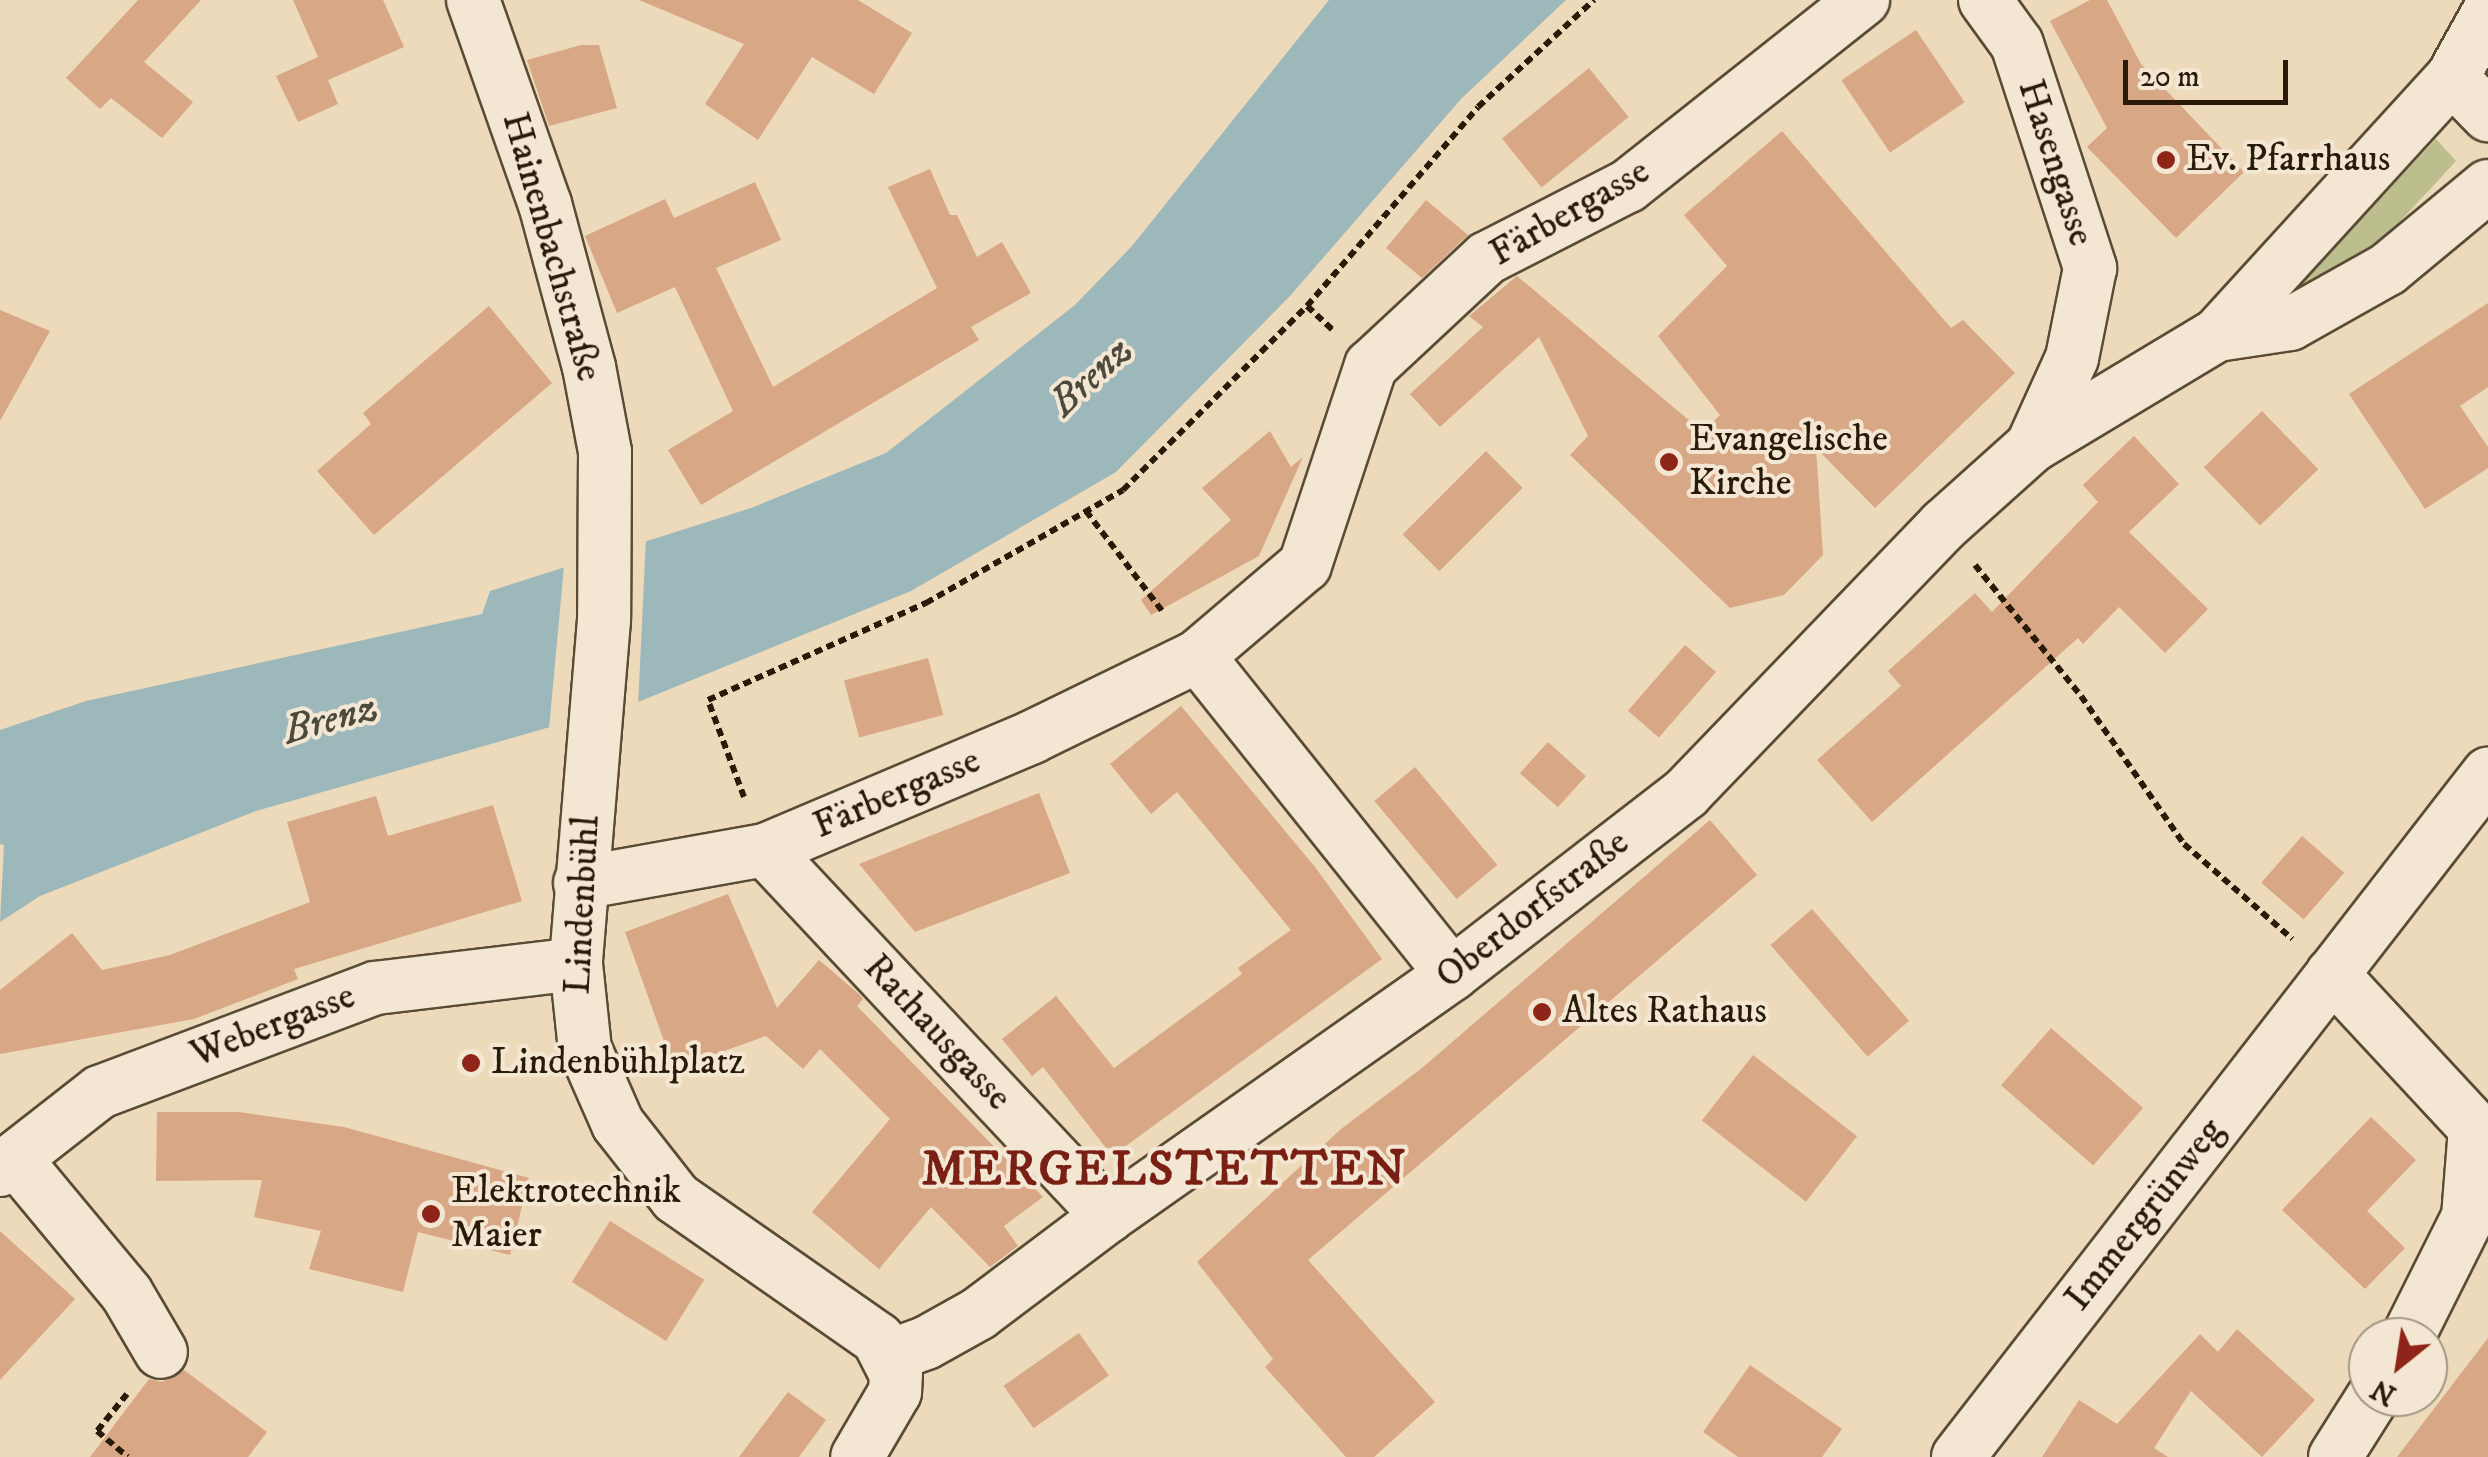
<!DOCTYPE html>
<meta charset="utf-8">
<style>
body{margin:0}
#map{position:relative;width:2488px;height:1457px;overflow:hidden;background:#ecdabb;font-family:"IM FELL DW Pica",serif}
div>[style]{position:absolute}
.green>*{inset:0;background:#bcbe8d}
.water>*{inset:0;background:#9cb8ba}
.pier>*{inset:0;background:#ecdabb}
.building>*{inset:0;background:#d8a786;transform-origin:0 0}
.path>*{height:6px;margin-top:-3px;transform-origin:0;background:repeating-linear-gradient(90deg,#291b08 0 8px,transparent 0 13px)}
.roads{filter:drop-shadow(2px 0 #5a4b35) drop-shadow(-2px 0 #5a4b35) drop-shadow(0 2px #5a4b35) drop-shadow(0 -2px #5a4b35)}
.minor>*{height:52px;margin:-26px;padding:0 26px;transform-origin:26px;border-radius:26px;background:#f3e7d3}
.dots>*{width:28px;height:28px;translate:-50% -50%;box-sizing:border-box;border:5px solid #f3e7d3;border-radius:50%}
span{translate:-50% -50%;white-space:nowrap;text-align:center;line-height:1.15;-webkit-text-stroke:8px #f3e7d3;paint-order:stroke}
.poi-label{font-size:38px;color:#291b08}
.left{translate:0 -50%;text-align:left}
.street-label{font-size:38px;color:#291b08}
.water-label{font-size:40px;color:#4c4a3d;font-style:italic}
.district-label{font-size:48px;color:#7a1f14;font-weight:700;letter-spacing:2.5px}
.north{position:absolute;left:2348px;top:1317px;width:100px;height:100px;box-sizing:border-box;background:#f3e7d3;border:2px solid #a29582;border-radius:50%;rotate:210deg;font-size:28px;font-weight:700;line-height:40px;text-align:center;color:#291b08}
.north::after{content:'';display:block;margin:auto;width:35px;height:45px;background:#8f2418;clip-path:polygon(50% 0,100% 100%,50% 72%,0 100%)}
.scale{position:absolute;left:2123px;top:60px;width:165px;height:45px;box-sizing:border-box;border:5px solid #291b08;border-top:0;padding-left:12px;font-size:30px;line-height:35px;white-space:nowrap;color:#291b08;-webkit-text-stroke:8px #f3e7d3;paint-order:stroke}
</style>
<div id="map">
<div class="green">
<i style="clip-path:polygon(2436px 139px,2456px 161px,2383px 240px,2287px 298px)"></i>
</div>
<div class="water">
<i style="clip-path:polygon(1329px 0,1566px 0,1461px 99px,1290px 296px,1116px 472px,911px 591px,638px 702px,256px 811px,40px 896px,0 922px,4px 845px,0 844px,0 730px,86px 701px,482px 614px,490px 591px,751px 508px,886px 453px,1075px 305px,1132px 246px)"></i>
</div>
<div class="pier">
<i style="clip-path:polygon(646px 538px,638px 707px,549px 729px,564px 566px)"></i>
</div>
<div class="building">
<i style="clip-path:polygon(138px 0,201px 0,144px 62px,193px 102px,162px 138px,111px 98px,100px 109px,66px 78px)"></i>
<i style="clip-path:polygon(293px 0,383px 0,404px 47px,328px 80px,338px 104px,298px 122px,276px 76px,318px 57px)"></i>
<i style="clip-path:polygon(639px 0,858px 0,912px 33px,874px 94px,812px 57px,758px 140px,705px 104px,744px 44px)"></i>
<i style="clip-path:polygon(2090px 0,2107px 0,2141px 64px,2244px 172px,2176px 238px,2087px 147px,2107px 128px,2050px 21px)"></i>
<i style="left:1916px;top:30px;width:87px;height:90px;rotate:56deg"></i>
<i style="clip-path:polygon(581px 45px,599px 45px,617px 108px,549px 126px,527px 60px)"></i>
<i style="left:1589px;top:68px;width:63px;height:112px;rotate:51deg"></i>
<i style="clip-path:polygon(1782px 131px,1951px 328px,1963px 320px,2015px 373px,1875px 508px,1816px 448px,1823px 555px,1784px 595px,1730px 608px,1570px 455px,1588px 436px,1539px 337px,1440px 427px,1410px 394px,1483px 327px,1469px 316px,1517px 276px,1703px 432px,1720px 415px,1658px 336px,1727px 266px,1684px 215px)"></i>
<i style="clip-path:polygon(930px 169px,950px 215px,957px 215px,977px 257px,1002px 242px,1031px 293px,971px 327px,979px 340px,701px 505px,668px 450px,733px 411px,675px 287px,617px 313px,585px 236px,665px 199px,674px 218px,755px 182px,781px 240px,716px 268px,773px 387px,937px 288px,888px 187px)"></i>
<i style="clip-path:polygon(1426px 200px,1468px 235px,1422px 278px,1386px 248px)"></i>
<i style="clip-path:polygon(2488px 303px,2488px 387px,2460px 406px,2488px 447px,2488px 468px,2425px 509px,2349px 394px)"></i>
<i style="clip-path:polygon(489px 306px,552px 383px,374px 535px,317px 471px,371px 424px,363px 413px)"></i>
<i style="clip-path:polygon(0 310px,50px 331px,0 421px)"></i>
<i style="left:2262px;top:411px;width:81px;height:81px;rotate:46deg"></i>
<i style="clip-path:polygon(1270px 431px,1291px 467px,1303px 457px,1259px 556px,1151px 615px,1141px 600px,1231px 520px,1202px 488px)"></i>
<i style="clip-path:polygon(2134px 436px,2179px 484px,2129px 532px,2208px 609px,2165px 653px,2119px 607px,2083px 644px,2078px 638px,1872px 822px,1817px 760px,1901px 686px,1888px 671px,1975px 593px,1992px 612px,2098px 502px,2083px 485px)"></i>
<i style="left:1486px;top:451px;width:52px;height:118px;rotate:45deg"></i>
<i style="left:1685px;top:645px;width:41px;height:87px;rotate:41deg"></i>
<i style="left:928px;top:658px;width:59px;height:87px;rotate:75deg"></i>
<i style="clip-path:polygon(1181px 706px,1315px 867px,1382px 959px,1123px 1148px,1106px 1148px,1043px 1067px,1032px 1076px,1002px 1039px,1056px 996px,1114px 1068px,1242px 974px,1238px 968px,1291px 930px,1177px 792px,1151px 814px,1110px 764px)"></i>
<i style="left:1548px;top:742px;width:51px;height:42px;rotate:42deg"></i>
<i style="left:1415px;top:767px;width:128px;height:53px;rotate:50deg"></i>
<i style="clip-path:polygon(1039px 793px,1070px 873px,915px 932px,859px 864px)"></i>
<i style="clip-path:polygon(376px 796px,388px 836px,493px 805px,522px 901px,294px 969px,298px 979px,194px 1019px,0 1054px,0 990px,72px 933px,102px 970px,170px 955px,310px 902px,287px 822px)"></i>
<i style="clip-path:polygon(1710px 820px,1757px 875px,1308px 1260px,1435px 1402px,1374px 1457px,1346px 1457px,1265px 1367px,1273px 1359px,1197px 1262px,1341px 1129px,1422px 1068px)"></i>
<i style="left:2302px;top:836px;width:56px;height:62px;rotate:41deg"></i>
<i style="clip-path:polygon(728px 894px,777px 1008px,819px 960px,859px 994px,863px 999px,857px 1006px,1043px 1197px,1004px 1226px,1018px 1246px,990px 1267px,931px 1207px,879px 1269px,812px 1212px,890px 1119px,820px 1049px,803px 1069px,766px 1036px,674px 1069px,625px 932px)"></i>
<i style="left:1812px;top:909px;width:148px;height:55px;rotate:49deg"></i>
<i style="left:2051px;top:1028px;width:122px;height:76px;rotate:41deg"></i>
<i style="left:1753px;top:1055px;width:132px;height:83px;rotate:38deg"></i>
<i style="clip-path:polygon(157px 1112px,239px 1112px,344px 1127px,529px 1178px,510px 1255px,418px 1232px,403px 1292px,309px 1269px,321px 1231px,254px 1217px,262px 1180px,156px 1181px)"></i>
<i style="clip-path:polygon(2371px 1117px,2416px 1160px,2367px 1211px,2405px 1248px,2365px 1289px,2282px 1210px)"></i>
<i style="left:610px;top:1221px;width:111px;height:72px;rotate:32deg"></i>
<i style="clip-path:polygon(0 1231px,75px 1299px,0 1380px)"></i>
<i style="clip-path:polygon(2237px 1329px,2315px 1400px,2262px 1457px,2191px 1391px,2154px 1448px,2168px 1457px,2042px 1457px,2079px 1400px,2117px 1424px,2200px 1334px,2218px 1352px)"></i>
<i style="left:1079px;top:1333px;width:52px;height:92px;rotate:55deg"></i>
<i style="clip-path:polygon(2488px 1338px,2488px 1457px,2397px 1457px)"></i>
<i style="clip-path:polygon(1750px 1365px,1842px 1429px,1822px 1457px,1738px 1457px,1703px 1432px)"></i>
<i style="clip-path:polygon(184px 1370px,267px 1432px,248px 1457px,90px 1457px,149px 1379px,162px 1382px)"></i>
<i style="clip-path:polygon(788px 1392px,826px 1420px,799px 1457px,739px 1457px)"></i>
</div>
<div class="path">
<i style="left:1307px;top:306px;width:37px;rotate:43deg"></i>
<i style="left:1086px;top:511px;width:127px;rotate:52.7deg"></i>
<i style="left:1975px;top:565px;width:169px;rotate:51deg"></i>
<i style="left:2081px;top:696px;width:180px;rotate:55.2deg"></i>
<i style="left:2184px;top:844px;width:144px;rotate:41.3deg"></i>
<i style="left:744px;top:797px;width:103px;rotate:-110.4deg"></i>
<i style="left:708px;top:700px;width:239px;rotate:-24deg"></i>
<i style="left:926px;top:603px;width:227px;rotate:-29.8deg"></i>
<i style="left:1123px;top:490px;width:260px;rotate:-45deg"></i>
<i style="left:1307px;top:306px;width:262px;rotate:-49.3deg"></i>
<i style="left:1478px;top:107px;width:158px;rotate:-42.7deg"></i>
<i style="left:127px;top:1394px;width:48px;rotate:129deg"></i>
<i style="left:97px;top:1431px;width:40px;rotate:40deg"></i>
</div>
<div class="roads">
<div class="minor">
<i style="left:473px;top:0;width:216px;rotate:70.6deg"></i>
<i style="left:545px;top:204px;width:169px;rotate:74.9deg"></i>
<i style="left:589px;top:367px;width:86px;rotate:79.3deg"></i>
<i style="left:605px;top:452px;width:168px;rotate:90.3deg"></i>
<i style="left:604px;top:620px;width:345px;rotate:94.7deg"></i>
<i style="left:576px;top:964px;width:85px;rotate:84deg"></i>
<i style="left:585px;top:1049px;width:82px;rotate:66.3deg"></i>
<i style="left:618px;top:1124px;width:94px;rotate:51.9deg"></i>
<i style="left:676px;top:1198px;width:246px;rotate:34.9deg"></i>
<i style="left:878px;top:1339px;width:39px;rotate:63deg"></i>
<i style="left:896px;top:1374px;width:18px;rotate:93deg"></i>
<i style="left:895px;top:1392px;width:75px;rotate:120.3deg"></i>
<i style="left:1985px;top:0;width:54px;rotate:54deg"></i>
<i style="left:2017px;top:44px;width:236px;rotate:71.9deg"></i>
<i style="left:2090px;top:268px;width:92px;rotate:101.3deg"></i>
<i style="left:2072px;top:358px;width:97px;rotate:114.4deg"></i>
<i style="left:2452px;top:78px;width:52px;rotate:45.8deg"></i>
<i style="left:2217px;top:335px;width:74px;rotate:-8.6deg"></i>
<i style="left:2290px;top:324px;width:112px;rotate:-29.3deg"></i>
<i style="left:2388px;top:269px;width:130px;rotate:-39.7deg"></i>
<i style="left:1198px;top:656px;width:407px;rotate:51.4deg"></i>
<i style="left:765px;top:850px;width:502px;rotate:46.86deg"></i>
<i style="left:580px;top:883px;width:188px;rotate:-10.1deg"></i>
<i style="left:765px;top:850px;width:290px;rotate:-22.9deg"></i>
<i style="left:1032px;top:737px;width:185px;rotate:-26deg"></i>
<i style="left:1198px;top:656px;width:140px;rotate:-40.4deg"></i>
<i style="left:1305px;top:565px;width:210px;rotate:-71.7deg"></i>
<i style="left:1371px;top:366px;width:158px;rotate:-43deg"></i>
<i style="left:1487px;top:258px;width:158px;rotate:-27.1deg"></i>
<i style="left:1628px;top:186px;width:300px;rotate:-38.4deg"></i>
<i style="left:2332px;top:974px;width:210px;rotate:47.1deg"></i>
<i style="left:2475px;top:1128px;width:89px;rotate:94.5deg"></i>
<i style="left:2468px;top:1217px;width:134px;rotate:116.6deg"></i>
<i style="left:15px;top:1159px;width:175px;rotate:50.3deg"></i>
<i style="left:127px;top:1294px;width:67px;rotate:59.6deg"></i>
<i style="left:0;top:1170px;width:127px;rotate:-38deg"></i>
<i style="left:100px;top:1092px;width:294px;rotate:-20.7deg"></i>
<i style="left:375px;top:988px;width:202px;rotate:-6.8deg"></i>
<i style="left:890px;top:1356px;width:38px;rotate:-20deg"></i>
<i style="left:926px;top:1343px;width:60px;rotate:-29.1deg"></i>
<i style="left:978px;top:1314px;width:163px;rotate:-37deg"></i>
<i style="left:1108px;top:1216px;width:421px;rotate:-35.1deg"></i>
<i style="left:1452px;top:974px;width:296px;rotate:-37.7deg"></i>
<i style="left:1686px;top:793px;width:372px;rotate:-46.1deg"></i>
<i style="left:1944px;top:525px;width:118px;rotate:-41.9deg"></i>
<i style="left:2032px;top:446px;width:216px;rotate:-31deg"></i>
<i style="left:2217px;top:335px;width:348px;rotate:-47.6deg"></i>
<i style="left:2452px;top:78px;width:74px;rotate:-61deg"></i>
<i style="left:1958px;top:1457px;width:865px;rotate:-52.19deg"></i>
<i style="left:2335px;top:1457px;width:71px;rotate:-57.7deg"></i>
</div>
</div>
<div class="dots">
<i style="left:2166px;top:160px;background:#8f2418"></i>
<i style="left:1669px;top:462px;background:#8f2418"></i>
<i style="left:1542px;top:1012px;background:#8f2418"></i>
<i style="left:471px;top:1063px;background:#8f2418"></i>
<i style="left:431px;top:1214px;background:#8f2418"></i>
</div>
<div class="poi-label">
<span class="left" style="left:2186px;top:160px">Ev. Pfarrhaus</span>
<span class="left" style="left:1689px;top:462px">Evangelische<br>Kirche</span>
<span class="left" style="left:1562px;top:1012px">Altes Rathaus</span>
<span class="left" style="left:491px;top:1063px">Lindenbühlplatz</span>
<span class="left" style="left:451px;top:1214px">Elektrotechnik<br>Maier</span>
</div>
<div class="street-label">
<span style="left:2055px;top:163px;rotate:72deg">Hasengasse</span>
<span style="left:1570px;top:213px;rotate:-30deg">Färbergasse</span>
<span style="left:551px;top:247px;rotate:74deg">Hainenbachstraße</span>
<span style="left:897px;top:794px;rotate:-23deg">Färbergasse</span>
<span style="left:583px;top:905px;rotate:-87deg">Lindenbühl</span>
<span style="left:1533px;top:910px;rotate:-38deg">Oberdorfstraße</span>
<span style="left:273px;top:1026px;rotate:-21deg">Webergasse</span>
<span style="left:937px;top:1033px;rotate:47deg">Rathausgasse</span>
<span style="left:2145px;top:1215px;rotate:-52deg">Immergrünweg</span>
</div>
<div class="water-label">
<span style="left:1092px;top:377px;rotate:-42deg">Brenz</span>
<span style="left:331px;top:720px;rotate:-15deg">Brenz</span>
</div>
<div class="district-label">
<span style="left:1165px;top:1171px">MERGELSTETTEN</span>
</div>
<div class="north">N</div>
<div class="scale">20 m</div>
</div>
